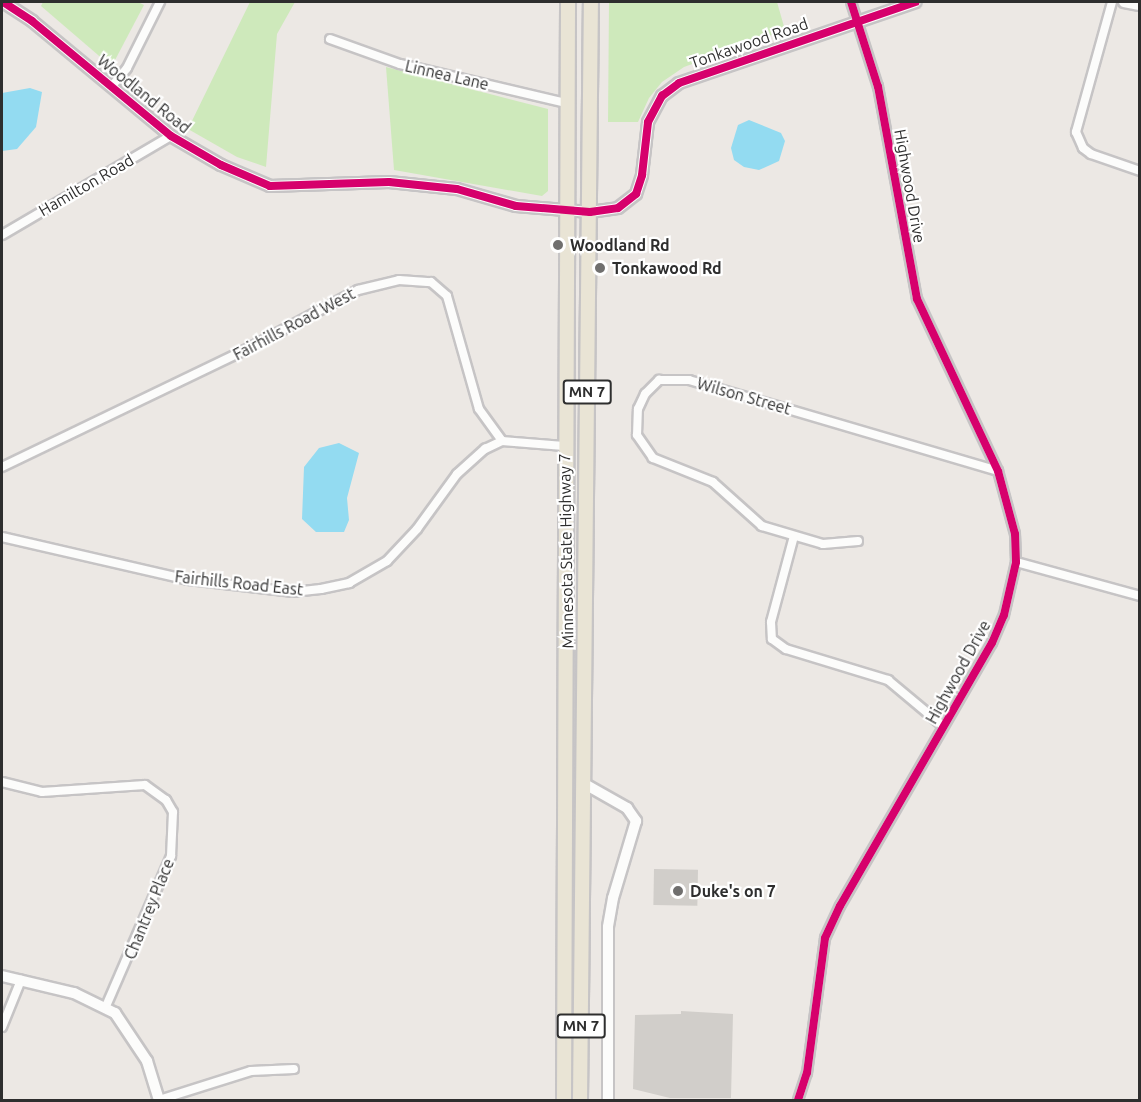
<!DOCTYPE html>
<style>
body{margin:0}
#map{position:relative;width:1141px;height:1102px;overflow:hidden;background:#ece8e4;font-family:Ubuntu,sans-serif}
div>[style]{position:absolute}
.green>*{inset:0;background:#cee9bb}
.water>*{inset:0;background:#93dbf1}
.building>*{inset:0;background:#d1ceca;transform-origin:0 0}
.roads{filter:drop-shadow(2px 0 #c6c4c5) drop-shadow(-2px 0 #c6c4c5) drop-shadow(0 2px #c6c4c5) drop-shadow(0 -2px #c6c4c5)}
.minor>*{height:8px;margin:-4px;padding:0 4px;transform-origin:4px;border-radius:4px;background:#fcfcfb}
.tertiary>*{height:10px;margin:-5px;padding:0 5px;transform-origin:5px;border-radius:5px;background:#fcfcfb}
.primary>*{height:14px;margin:-7px;padding:0 7px;transform-origin:7px;border-radius:7px;background:#e9e4d5}
.cycleway>*{height:8px;margin:-4px;padding:0 4px;transform-origin:4px;border-radius:4px;background:#d6006c}
.dots>*{width:16px;height:16px;translate:-50% -50%;box-sizing:border-box;border:3px solid #fff;border-radius:50%}
span{translate:-50% -50%;white-space:nowrap;text-align:center;line-height:1.15;-webkit-text-stroke:4.5px #fff;paint-order:stroke}
.shield-label span{padding:2px 4px;background:#fff;border:2px solid;border-radius:4px;-webkit-text-stroke-width:0}
.shield-label{font-size:15px;color:#2e2e2e;font-weight:700}
.street-label{font-size:16px;color:#2e2e2e}
.poi-label{font-size:16px;color:#2e2e2e;font-weight:700}
.left{translate:0 -50%;text-align:left}
.frame{position:absolute;inset:0;border:3px solid #2e2e2e;pointer-events:none}
</style>
<div id="map">
<div class="green">
<i style="clip-path:polygon(43px 2px,138px 2px,144px 5px,114px 62px,105px 61px,41px 6px)"></i>
<i style="clip-path:polygon(250px 2px,295px 2px,277px 34px,266px 167px,237px 157px,188px 129px)"></i>
<i style="clip-path:polygon(609px 2px,777px 2px,785px 30px,684px 67px,662px 82px,649px 98px,638px 122px,608px 122px)"></i>
<i style="clip-path:polygon(386px 67px,548px 109px,548px 191px,542px 196px,394px 170px)"></i>
</div>
<div class="water">
<i style="clip-path:polygon(30px 88px,42px 92px,36px 127px,17px 149px,2px 151px,2px 93px)"></i>
<i style="clip-path:polygon(749px 120px,781px 133px,785px 141px,779px 161px,759px 170px,744px 167px,734px 160px,731px 148px,738px 125px)"></i>
<i style="clip-path:polygon(339px 443px,359px 453px,347px 498px,349px 520px,344px 532px,316px 532px,302px 519px,304px 467px,319px 448px)"></i>
</div>
<div class="building">
<i style="left:654px;top:869px;width:44px;height:36px;rotate:1deg"></i>
<i style="clip-path:polygon(681px 1011px,733px 1014px,731px 1098px,670px 1098px,633px 1089px,635px 1015px,681px 1014px)"></i>
</div>
<div class="roads">
<div class="minor">
<i style="left:1112px;top:2px;width:135px;rotate:105.5deg"></i>
<i style="left:1076px;top:132px;width:17px;rotate:66deg"></i>
<i style="left:1083px;top:148px;width:10px;rotate:37deg"></i>
<i style="left:1091px;top:154px;width:52px;rotate:19.1deg"></i>
<i style="left:330px;top:39px;width:74px;rotate:19.7deg"></i>
<i style="left:400px;top:64px;width:171px;rotate:13.2deg"></i>
<i style="left:112px;top:86px;width:23px;rotate:-50deg"></i>
<i style="left:127px;top:68px;width:74px;rotate:-63.4deg"></i>
<i style="left:2px;top:235px;width:196px;rotate:-30.4deg"></i>
<i style="left:2px;top:467px;width:270px;rotate:-25.7deg"></i>
<i style="left:245px;top:350px;width:128px;rotate:-28deg"></i>
<i style="left:358px;top:290px;width:42px;rotate:-13.7deg"></i>
<i style="left:399px;top:280px;width:32px;rotate:4deg"></i>
<i style="left:431px;top:282px;width:21px;rotate:41deg"></i>
<i style="left:447px;top:296px;width:117px;rotate:74.2deg"></i>
<i style="left:479px;top:409px;width:39px;rotate:54deg"></i>
<i style="left:794px;top:536px;width:89px;rotate:105deg"></i>
<i style="left:771px;top:622px;width:17px;rotate:87deg"></i>
<i style="left:772px;top:639px;width:17px;rotate:36deg"></i>
<i style="left:786px;top:649px;width:107px;rotate:16.9deg"></i>
<i style="left:888px;top:680px;width:72px;rotate:39.9deg"></i>
<i style="left:2px;top:537px;width:191px;rotate:13deg"></i>
<i style="left:188px;top:580px;width:106px;rotate:6.5deg"></i>
<i style="left:293px;top:592px;width:28px;rotate:-6deg"></i>
<i style="left:321px;top:589px;width:29px;rotate:-12deg"></i>
<i style="left:349px;top:583px;width:44px;rotate:-30.1deg"></i>
<i style="left:387px;top:561px;width:44px;rotate:-46.8deg"></i>
<i style="left:417px;top:529px;width:68px;rotate:-54deg"></i>
<i style="left:457px;top:474px;width:38px;rotate:-42deg"></i>
<i style="left:485px;top:449px;width:19px;rotate:-25deg"></i>
<i style="left:502px;top:441px;width:62px;rotate:4.6deg"></i>
<i style="left:858px;top:541px;width:35px;rotate:175deg"></i>
<i style="left:823px;top:544px;width:64px;rotate:-163.6deg"></i>
<i style="left:762px;top:526px;width:66px;rotate:-138.1deg"></i>
<i style="left:713px;top:482px;width:65px;rotate:-158.2deg"></i>
<i style="left:653px;top:458px;width:28px;rotate:-125deg"></i>
<i style="left:637px;top:435px;width:26px;rotate:-88deg"></i>
<i style="left:638px;top:409px;width:17px;rotate:-65deg"></i>
<i style="left:645px;top:394px;width:20px;rotate:-45deg"></i>
<i style="left:659px;top:380px;width:30px"></i>
<i style="left:689px;top:380px;width:322px;rotate:16.4deg"></i>
<i style="left:1016px;top:562px;width:129px;rotate:15.3deg"></i>
<i style="left:2px;top:782px;width:41px;rotate:14deg"></i>
<i style="left:42px;top:792px;width:103px;rotate:-3.9deg"></i>
<i style="left:145px;top:785px;width:26px;rotate:36deg"></i>
<i style="left:166px;top:800px;width:14px;rotate:60deg"></i>
<i style="left:173px;top:812px;width:44px;rotate:92.6deg"></i>
<i style="left:171px;top:856px;width:163px;rotate:113.4deg"></i>
<i style="left:2px;top:1027px;width:51px;rotate:-68deg"></i>
<i style="left:159px;top:1100px;width:96px;rotate:-17.5deg"></i>
<i style="left:251px;top:1071px;width:43px;rotate:-2.7deg"></i>
<i style="left:798px;top:1100px;width:28px;rotate:-72deg"></i>
<i style="left:807px;top:1073px;width:136px;rotate:-82.4deg"></i>
<i style="left:825px;top:938px;width:35px;rotate:-65deg"></i>
<i style="left:840px;top:906px;width:304px;rotate:-60deg"></i>
<i style="left:992px;top:643px;width:30px;rotate:-67deg"></i>
<i style="left:1004px;top:615px;width:54px;rotate:-77.2deg"></i>
<i style="left:1016px;top:562px;width:28px;rotate:-92deg"></i>
<i style="left:1015px;top:534px;width:65px;rotate:-105.1deg"></i>
<i style="left:998px;top:471px;width:190px;rotate:-115.2deg"></i>
<i style="left:917px;top:299px;width:216px;rotate:-100.4deg"></i>
<i style="left:878px;top:87px;width:89px;rotate:-107.6deg"></i>
</div>
<div class="tertiary">
<i style="left:3px;top:2px;width:35px;rotate:33deg"></i>
<i style="left:32px;top:21px;width:180px;rotate:39.6deg"></i>
<i style="left:171px;top:136px;width:58px;rotate:30.1deg"></i>
<i style="left:221px;top:165px;width:53px;rotate:23.2deg"></i>
<i style="left:270px;top:186px;width:119px;rotate:-1.9deg"></i>
<i style="left:389px;top:182px;width:68px;rotate:5.9deg"></i>
<i style="left:457px;top:189px;width:61px;rotate:16.1deg"></i>
<i style="left:516px;top:206px;width:74px;rotate:4.6deg"></i>
<i style="left:590px;top:212px;width:28px;rotate:-8deg"></i>
<i style="left:618px;top:208px;width:23px;rotate:-38deg"></i>
<i style="left:636px;top:194px;width:20px;rotate:-72deg"></i>
<i style="left:642px;top:175px;width:53px;rotate:-83.5deg"></i>
<i style="left:648px;top:122px;width:30px;rotate:-62deg"></i>
<i style="left:662px;top:96px;width:21px;rotate:-37deg"></i>
<i style="left:679px;top:83px;width:250px;rotate:-18.9deg"></i>
<i style="left:1124px;top:2px;width:16px;rotate:11deg"></i>
<i style="left:583px;top:783px;width:51px;rotate:29.6deg"></i>
<i style="left:627px;top:808px;width:16px;rotate:55deg"></i>
<i style="left:636px;top:821px;width:80px;rotate:106.6deg"></i>
<i style="left:613px;top:898px;width:29px;rotate:100deg"></i>
<i style="left:608px;top:927px;width:173px;rotate:90deg"></i>
<i style="left:2px;top:976px;width:74px;rotate:13.3deg"></i>
<i style="left:74px;top:993px;width:46px;rotate:26deg"></i>
<i style="left:115px;top:1013px;width:58px;rotate:56.3deg"></i>
<i style="left:147px;top:1061px;width:41px;rotate:72.9deg"></i>
</div>
<div class="primary">
<i style="left:564px;top:1100px;width:1098px;rotate:-89.79deg"></i>
<i style="left:580px;top:1100px;width:1098px;rotate:-89.43deg"></i>
</div>
</div>
<div class="cycleway">
<i style="left:3px;top:2px;width:35px;rotate:33deg"></i>
<i style="left:32px;top:21px;width:180px;rotate:39.6deg"></i>
<i style="left:171px;top:136px;width:58px;rotate:30.1deg"></i>
<i style="left:221px;top:165px;width:53px;rotate:23.2deg"></i>
<i style="left:270px;top:186px;width:119px;rotate:-1.9deg"></i>
<i style="left:389px;top:182px;width:68px;rotate:5.9deg"></i>
<i style="left:457px;top:189px;width:61px;rotate:16.1deg"></i>
<i style="left:516px;top:206px;width:74px;rotate:4.6deg"></i>
<i style="left:590px;top:212px;width:28px;rotate:-8deg"></i>
<i style="left:618px;top:208px;width:23px;rotate:-38deg"></i>
<i style="left:636px;top:194px;width:20px;rotate:-72deg"></i>
<i style="left:642px;top:175px;width:53px;rotate:-83.5deg"></i>
<i style="left:648px;top:122px;width:30px;rotate:-62deg"></i>
<i style="left:662px;top:96px;width:21px;rotate:-37deg"></i>
<i style="left:679px;top:83px;width:250px;rotate:-18.9deg"></i>
<i style="left:798px;top:1100px;width:28px;rotate:-72deg"></i>
<i style="left:807px;top:1073px;width:136px;rotate:-82.4deg"></i>
<i style="left:825px;top:938px;width:35px;rotate:-65deg"></i>
<i style="left:840px;top:906px;width:304px;rotate:-60deg"></i>
<i style="left:992px;top:643px;width:30px;rotate:-67deg"></i>
<i style="left:1004px;top:615px;width:54px;rotate:-77.2deg"></i>
<i style="left:1016px;top:562px;width:28px;rotate:-92deg"></i>
<i style="left:1015px;top:534px;width:65px;rotate:-105.1deg"></i>
<i style="left:998px;top:471px;width:190px;rotate:-115.2deg"></i>
<i style="left:917px;top:299px;width:216px;rotate:-100.4deg"></i>
<i style="left:878px;top:87px;width:89px;rotate:-107.6deg"></i>
</div>
<div class="dots">
<i style="left:558px;top:245px;background:#706f6e"></i>
<i style="left:600px;top:268px;background:#706f6e"></i>
<i style="left:678px;top:891px;background:#706f6e"></i>
</div>
<div class="shield-label">
<span style="left:587px;top:392px">MN 7</span>
<span style="left:581px;top:1026px">MN 7</span>
</div>
<div class="street-label">
<span style="left:749px;top:43px;rotate:-19deg">Tonkawood Road</span>
<span style="left:447px;top:75px;rotate:13deg">Linnea Lane</span>
<span style="left:144px;top:94px;rotate:39deg">Woodland Road</span>
<span style="left:86px;top:185px;rotate:-30deg">Hamilton Road</span>
<span style="left:910px;top:186px;rotate:80deg">Highwood Drive</span>
<span style="left:294px;top:324px;rotate:-28deg">Fairhills Road West</span>
<span style="left:744px;top:396px;rotate:16deg">Wilson Street</span>
<span style="left:566px;top:551px;rotate:-91deg">Minnesota State Highway 7</span>
<span style="left:239px;top:583px;rotate:6deg">Fairhills Road East</span>
<span style="left:958px;top:672px;rotate:-61deg">Highwood Drive</span>
<span style="left:149px;top:909px;rotate:-68deg">Chantrey Place</span>
</div>
<div class="poi-label">
<span class="left" style="left:570px;top:245px">Woodland Rd</span>
<span class="left" style="left:612px;top:268px">Tonkawood Rd</span>
<span class="left" style="left:690px;top:891px">Duke's on 7</span>
</div>
<div class="frame"></div>
</div>
